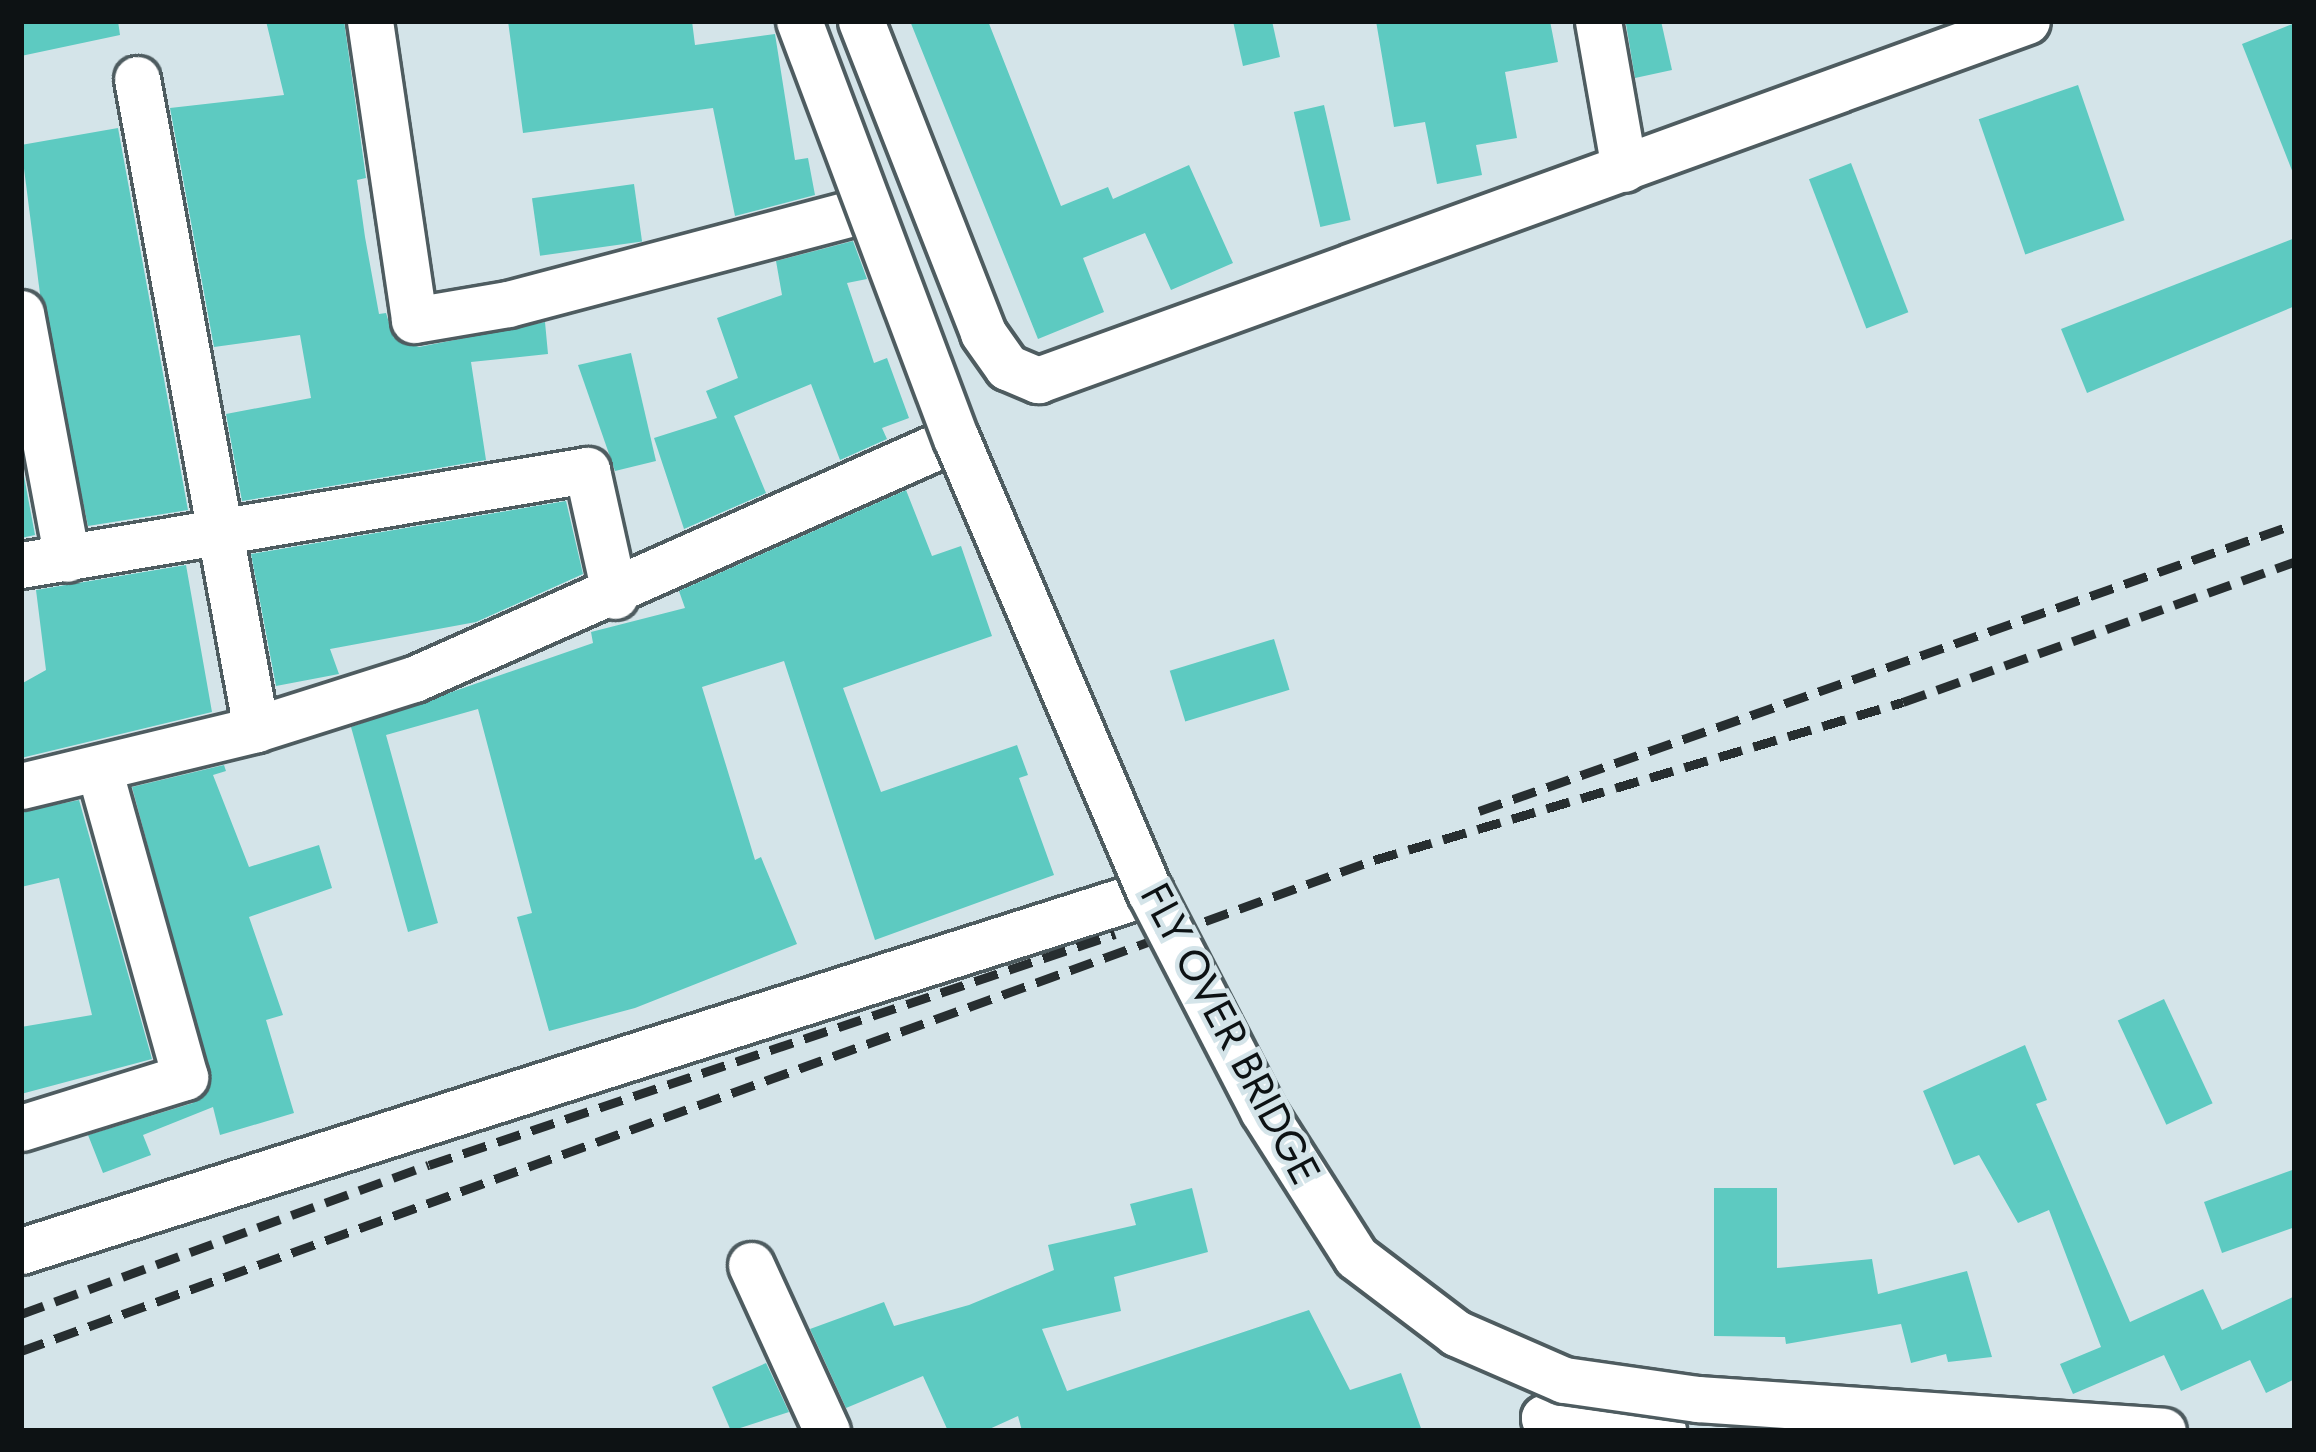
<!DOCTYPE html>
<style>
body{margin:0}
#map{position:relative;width:2316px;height:1452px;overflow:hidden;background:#d4e4e9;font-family:Jost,sans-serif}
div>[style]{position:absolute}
.building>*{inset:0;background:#5dcac1;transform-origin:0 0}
.roads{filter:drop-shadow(3px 0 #4e5c60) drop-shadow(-3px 0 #4e5c60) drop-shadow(0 3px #4e5c60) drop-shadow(0 -3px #4e5c60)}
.minor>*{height:45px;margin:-22.5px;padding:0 22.5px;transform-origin:22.5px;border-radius:22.5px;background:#fff}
.rail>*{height:9px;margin-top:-4.5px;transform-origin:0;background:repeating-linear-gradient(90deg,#272e30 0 24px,transparent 0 36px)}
.bridges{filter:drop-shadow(3px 0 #4e5c60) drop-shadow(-3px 0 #4e5c60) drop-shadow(0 3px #4e5c60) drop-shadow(0 -3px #4e5c60)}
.minor-bridge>*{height:45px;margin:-22.5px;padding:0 22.5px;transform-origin:22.5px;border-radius:22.5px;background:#fff}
span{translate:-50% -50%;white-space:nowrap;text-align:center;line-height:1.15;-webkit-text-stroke:9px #d4e4e9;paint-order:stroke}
.street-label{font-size:42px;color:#0d1214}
.frame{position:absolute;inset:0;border:24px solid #0d1214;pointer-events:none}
</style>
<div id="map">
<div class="building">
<i style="clip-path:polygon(21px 21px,118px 21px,120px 35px,21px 56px)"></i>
<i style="clip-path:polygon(266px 21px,344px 21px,366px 178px,357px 180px,365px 237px,379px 314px,386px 313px,394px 338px,419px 347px,545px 322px,548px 354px,471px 362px,486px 460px,242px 501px,226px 414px,311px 398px,300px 335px,214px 347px,170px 108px,284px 95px)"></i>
<i style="clip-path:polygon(508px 21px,692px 21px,695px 45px,775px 34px,795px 160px,808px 158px,815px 195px,735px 216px,713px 108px,523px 133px)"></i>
<i style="clip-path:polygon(910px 21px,988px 21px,1061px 206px,1108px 187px,1113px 199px,1189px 165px,1233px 263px,1171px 290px,1145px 233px,1083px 258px,1104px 312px,1038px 339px)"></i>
<i style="clip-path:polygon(1233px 21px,1272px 21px,1280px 57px,1243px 66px)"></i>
<i style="clip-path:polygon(1376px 21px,1550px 21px,1558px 62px,1505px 72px,1517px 138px,1476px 145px,1482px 175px,1437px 184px,1425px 122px,1394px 127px)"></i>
<i style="clip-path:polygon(1661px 21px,1672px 70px,1635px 78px,1626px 24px)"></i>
<i style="clip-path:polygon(2295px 23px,2295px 173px,2293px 173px,2242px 44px)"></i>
<i style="left:2078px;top:85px;width:143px;height:105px;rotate:71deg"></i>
<i style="left:1324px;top:105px;width:118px;height:31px;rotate:77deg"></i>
<i style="clip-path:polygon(118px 128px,188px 510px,88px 526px,40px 294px,21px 145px)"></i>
<i style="left:1851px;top:163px;width:160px;height:45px;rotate:69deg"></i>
<i style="left:634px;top:184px;width:58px;height:103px;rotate:82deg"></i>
<i style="clip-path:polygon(2295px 238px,2295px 306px,2087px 393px,2061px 329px)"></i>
<i style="clip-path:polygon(853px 241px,867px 279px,847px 283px,874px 363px,887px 358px,909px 418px,882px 428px,887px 439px,840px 460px,811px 384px,734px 416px,766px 493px,684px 529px,654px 438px,717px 418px,706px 391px,738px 378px,717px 318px,782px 295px,776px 261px)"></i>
<i style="clip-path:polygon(631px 353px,656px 461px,615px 471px,578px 365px)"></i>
<i style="clip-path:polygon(21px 460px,35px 535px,21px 538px)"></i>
<i style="clip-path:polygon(906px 490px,932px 556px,961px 546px,992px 636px,843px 688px,881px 792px,1017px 745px,1028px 775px,1019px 778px,1054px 875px,875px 940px,784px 661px,702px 687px,755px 860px,761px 857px,797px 944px,635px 1008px,549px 1031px,517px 917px,532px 913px,478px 709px,386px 735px,438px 923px,408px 932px,351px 727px,593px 643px,591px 632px,685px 608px,679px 591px)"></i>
<i style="clip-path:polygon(566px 501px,583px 574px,476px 622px,330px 649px,339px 674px,276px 686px,251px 554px)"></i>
<i style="clip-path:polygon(186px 565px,212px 712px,21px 758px,21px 684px,46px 670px,36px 590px)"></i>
<i style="left:1274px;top:639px;width:53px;height:109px;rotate:73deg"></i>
<i style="clip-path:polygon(224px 765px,226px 771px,213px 775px,249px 867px,319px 845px,332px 888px,249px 917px,283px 1015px,266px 1020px,294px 1113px,220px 1135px,213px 1107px,143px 1135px,151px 1155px,103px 1173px,88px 1135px,193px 1103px,211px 1082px,132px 787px)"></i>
<i style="clip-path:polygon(79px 800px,152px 1059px,21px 1094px,21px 1027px,92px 1015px,59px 878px,21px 887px,21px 812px)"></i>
<i style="left:2164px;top:999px;width:115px;height:51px;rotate:65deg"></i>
<i style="clip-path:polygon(2025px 1045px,2047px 1100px,2036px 1104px,2130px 1322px,2203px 1289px,2222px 1330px,2295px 1296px,2295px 1379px,2266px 1393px,2250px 1360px,2181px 1391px,2164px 1355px,2073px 1394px,2060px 1364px,2101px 1347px,2049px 1210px,2018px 1223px,1979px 1155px,1954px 1165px,1923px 1091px)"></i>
<i style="clip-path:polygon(2295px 1169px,2295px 1227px,2222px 1253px,2204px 1202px)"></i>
<i style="clip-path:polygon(1192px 1188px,1208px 1252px,1114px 1277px,1121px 1311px,1042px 1329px,1067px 1391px,1309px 1310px,1350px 1390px,1401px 1373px,1422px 1431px,1022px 1431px,1018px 1416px,985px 1431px,948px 1431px,923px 1376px,846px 1408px,810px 1329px,884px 1302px,894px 1326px,969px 1305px,1054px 1270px,1048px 1245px,1136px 1225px,1130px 1204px)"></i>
<i style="clip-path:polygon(1714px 1188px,1777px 1188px,1777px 1268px,1872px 1259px,1878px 1294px,1967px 1271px,1992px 1357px,1948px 1362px,1946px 1354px,1911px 1363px,1901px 1324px,1786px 1344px,1785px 1337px,1714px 1336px)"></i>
<i style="clip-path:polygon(766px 1363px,789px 1412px,731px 1431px,712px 1387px)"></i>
</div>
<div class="roads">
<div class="minor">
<i style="left:370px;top:21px;width:302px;rotate:81.6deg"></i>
<i style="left:414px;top:320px;width:95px;rotate:-9.7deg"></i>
<i style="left:508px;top:304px;width:372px;rotate:-14.8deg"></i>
<i style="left:861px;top:21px;width:335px;rotate:68.6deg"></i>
<i style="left:983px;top:333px;width:42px;rotate:54.8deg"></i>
<i style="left:1007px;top:367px;width:34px;rotate:23deg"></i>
<i style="left:1038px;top:380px;width:1052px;rotate:-19.95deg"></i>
<i style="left:1598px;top:21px;width:150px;rotate:80deg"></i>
<i style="left:137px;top:79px;width:661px;rotate:79.63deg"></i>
<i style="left:21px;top:313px;width:250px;rotate:79.4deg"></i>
<i style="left:21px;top:565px;width:574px;rotate:-9.53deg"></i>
<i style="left:587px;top:470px;width:129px;rotate:77.5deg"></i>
<i style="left:21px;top:786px;width:242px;rotate:-13.6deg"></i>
<i style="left:256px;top:729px;width:166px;rotate:-17.6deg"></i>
<i style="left:414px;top:679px;width:593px;rotate:-23.97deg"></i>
<i style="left:21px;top:1128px;width:172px;rotate:-17.3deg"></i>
<i style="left:185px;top:1077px;width:319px;rotate:-105.6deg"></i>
<i style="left:21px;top:1251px;width:1185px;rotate:-17.64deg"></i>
<i style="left:751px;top:1265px;width:183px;rotate:65.4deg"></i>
<i style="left:1548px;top:1431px;width:14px;rotate:-107deg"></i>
<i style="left:1544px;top:1418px;width:120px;rotate:6.2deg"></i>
</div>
</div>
<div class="rail">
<i style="left:1479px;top:811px;width:865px;rotate:-19.38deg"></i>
<i style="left:21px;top:1314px;width:434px;rotate:-20.1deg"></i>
<i style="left:429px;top:1165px;width:724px;rotate:-18.61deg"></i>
<i style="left:21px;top:1351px;width:1439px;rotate:-19.95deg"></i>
<i style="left:1374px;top:860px;width:552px;rotate:-16.63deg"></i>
<i style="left:1903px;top:702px;width:416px;rotate:-19.7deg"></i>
</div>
<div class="bridges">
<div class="minor-bridge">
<i style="left:799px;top:21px;width:446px;rotate:69.4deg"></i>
<i style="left:956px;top:438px;width:494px;rotate:66.9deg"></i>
<i style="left:1150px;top:892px;width:246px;rotate:62.7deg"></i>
<i style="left:1263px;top:1111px;width:173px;rotate:57.5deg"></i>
<i style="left:1356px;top:1257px;width:126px;rotate:37.2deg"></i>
<i style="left:1456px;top:1333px;width:118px;rotate:23.5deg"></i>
<i style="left:1564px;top:1380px;width:135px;rotate:8.1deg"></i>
<i style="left:1698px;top:1399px;width:466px;rotate:3.9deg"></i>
</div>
</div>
<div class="street-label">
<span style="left:1230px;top:1034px;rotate:62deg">FLY OVER BRIDGE</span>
</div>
<div class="frame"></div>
</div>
